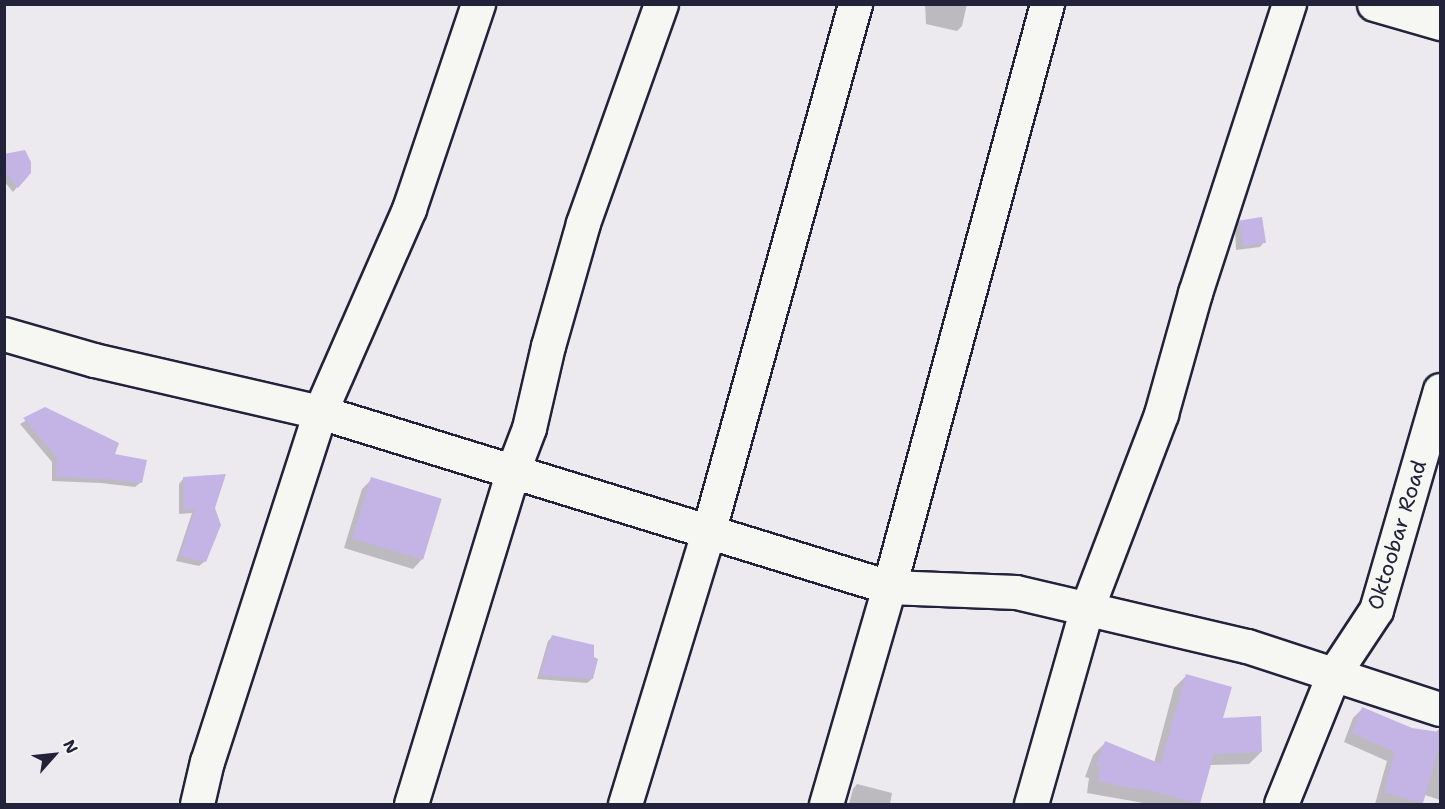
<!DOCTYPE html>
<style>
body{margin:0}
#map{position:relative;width:1445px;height:809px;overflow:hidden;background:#ece9ef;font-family:"Shantell Sans",sans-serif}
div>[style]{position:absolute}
.shadow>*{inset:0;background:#0003}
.building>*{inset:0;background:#c4b4e5;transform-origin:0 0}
.roads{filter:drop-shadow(2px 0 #22223b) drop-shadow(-2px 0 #22223b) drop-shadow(0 2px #22223b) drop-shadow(0 -2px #22223b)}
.minor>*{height:33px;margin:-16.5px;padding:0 16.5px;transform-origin:16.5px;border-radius:16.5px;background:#f6f6f2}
span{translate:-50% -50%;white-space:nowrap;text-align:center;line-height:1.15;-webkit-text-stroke:6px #f6f6f2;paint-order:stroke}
.street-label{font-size:21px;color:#22223b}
.frame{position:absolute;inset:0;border:6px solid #22223b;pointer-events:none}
.north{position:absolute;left:24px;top:725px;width:60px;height:60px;-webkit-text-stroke:4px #f6f6f2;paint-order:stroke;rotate:63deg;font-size:16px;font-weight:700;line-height:24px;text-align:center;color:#22223b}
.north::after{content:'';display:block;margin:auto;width:21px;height:27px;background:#22223b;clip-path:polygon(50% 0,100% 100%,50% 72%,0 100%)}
</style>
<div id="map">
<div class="shadow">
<i style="clip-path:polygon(925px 4px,967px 4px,962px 26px,957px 31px,926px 24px)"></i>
<i style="clip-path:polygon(4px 155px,30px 172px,13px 192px,4px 181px)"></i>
<i style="clip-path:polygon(1239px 221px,1264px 242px,1260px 247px,1236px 250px,1235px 226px)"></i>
<i style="clip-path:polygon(46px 409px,113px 455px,140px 483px,135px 487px,101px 483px,52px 481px,52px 462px,20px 424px)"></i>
<i style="clip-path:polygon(183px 479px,213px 508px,219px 525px,204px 562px,199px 566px,176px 561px,192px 513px,179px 514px,179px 484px)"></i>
<i style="clip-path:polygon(372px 479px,422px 559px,413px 569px,344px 548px,362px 489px)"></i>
<i style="clip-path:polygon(553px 636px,592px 679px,587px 683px,537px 679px,548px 641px)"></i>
<i style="clip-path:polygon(1186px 676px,1221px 720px,1261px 752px,1249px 764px,1209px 765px,1197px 804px,1149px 804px,1087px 793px,1089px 778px,1085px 777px,1093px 755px,1105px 743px,1154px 763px,1174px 688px)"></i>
<i style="clip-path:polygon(1362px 709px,1411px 730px,1435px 733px,1440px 728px,1440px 800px,1425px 795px,1422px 804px,1375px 804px,1387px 761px,1344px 742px,1353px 718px)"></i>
<i style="clip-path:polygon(857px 784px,892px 793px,890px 804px,849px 804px,853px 789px)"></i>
</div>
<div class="building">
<i style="clip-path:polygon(25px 150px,31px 162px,31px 173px,18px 188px,4px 170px,4px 154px)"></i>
<i style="left:1262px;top:217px;width:26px;height:23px;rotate:81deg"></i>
<i style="clip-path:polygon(45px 407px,119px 443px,115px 454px,147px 460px,142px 483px,106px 479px,56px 477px,57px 457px,23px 418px)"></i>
<i style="clip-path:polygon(226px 474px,215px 508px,221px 525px,206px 562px,180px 556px,195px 509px,184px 510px,183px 477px)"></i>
<i style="left:371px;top:477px;width:74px;height:64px;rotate:17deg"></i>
<i style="clip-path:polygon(552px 635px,594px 645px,594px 657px,598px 659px,593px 679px,540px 675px)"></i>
<i style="clip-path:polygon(1186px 674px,1232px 687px,1223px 718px,1261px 716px,1262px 752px,1214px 754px,1200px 804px,1141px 788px,1140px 790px,1098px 781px,1100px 767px,1096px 765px,1105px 741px,1161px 764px)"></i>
<i style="clip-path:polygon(1362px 707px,1412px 728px,1440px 732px,1440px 744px,1423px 803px,1384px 792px,1395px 752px,1352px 733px)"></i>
</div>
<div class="roads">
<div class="minor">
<i style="left:478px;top:4px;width:216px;rotate:108.6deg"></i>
<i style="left:409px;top:209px;width:222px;rotate:113.7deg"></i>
<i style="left:320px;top:412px;width:595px;rotate:17.1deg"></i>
<i style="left:889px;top:587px;width:127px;rotate:2.3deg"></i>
<i style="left:1016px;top:592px;width:237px;rotate:13.2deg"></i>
<i style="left:1247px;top:646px;width:203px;rotate:18.1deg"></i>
<i style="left:1374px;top:4px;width:69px;rotate:16.1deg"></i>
<i style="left:4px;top:334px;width:94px;rotate:16.1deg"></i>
<i style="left:94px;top:360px;width:232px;rotate:13deg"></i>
<i style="left:320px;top:412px;width:367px;rotate:107.9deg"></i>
<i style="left:207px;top:761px;width:44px;rotate:103.1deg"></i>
<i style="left:411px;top:804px;width:349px;rotate:-73deg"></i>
<i style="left:513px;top:470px;width:45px;rotate:-69.1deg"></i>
<i style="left:529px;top:428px;width:84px;rotate:-77deg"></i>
<i style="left:548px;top:346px;width:128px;rotate:-74.1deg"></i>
<i style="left:583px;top:223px;width:232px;rotate:-70.4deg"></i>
<i style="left:625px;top:804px;width:283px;rotate:-73deg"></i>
<i style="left:708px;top:533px;width:549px;rotate:-74.47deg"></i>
<i style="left:826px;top:804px;width:226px;rotate:-73.8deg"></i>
<i style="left:889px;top:587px;width:604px;rotate:-74.84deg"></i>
<i style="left:1031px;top:804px;width:204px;rotate:-74.1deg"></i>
<i style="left:1087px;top:608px;width:208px;rotate:-69.1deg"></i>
<i style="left:1161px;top:414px;width:126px;rotate:-74.3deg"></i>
<i style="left:1195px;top:293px;width:304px;rotate:-72deg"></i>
<i style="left:1281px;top:804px;width:139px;rotate:-68deg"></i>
<i style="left:1333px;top:675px;width:78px;rotate:-56.5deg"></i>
<i style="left:1376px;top:610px;width:229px;rotate:-73.8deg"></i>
</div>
</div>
<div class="street-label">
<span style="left:1397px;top:535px;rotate:-73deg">Oktoobar Road</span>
</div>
<div class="frame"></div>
<div class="north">N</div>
</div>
